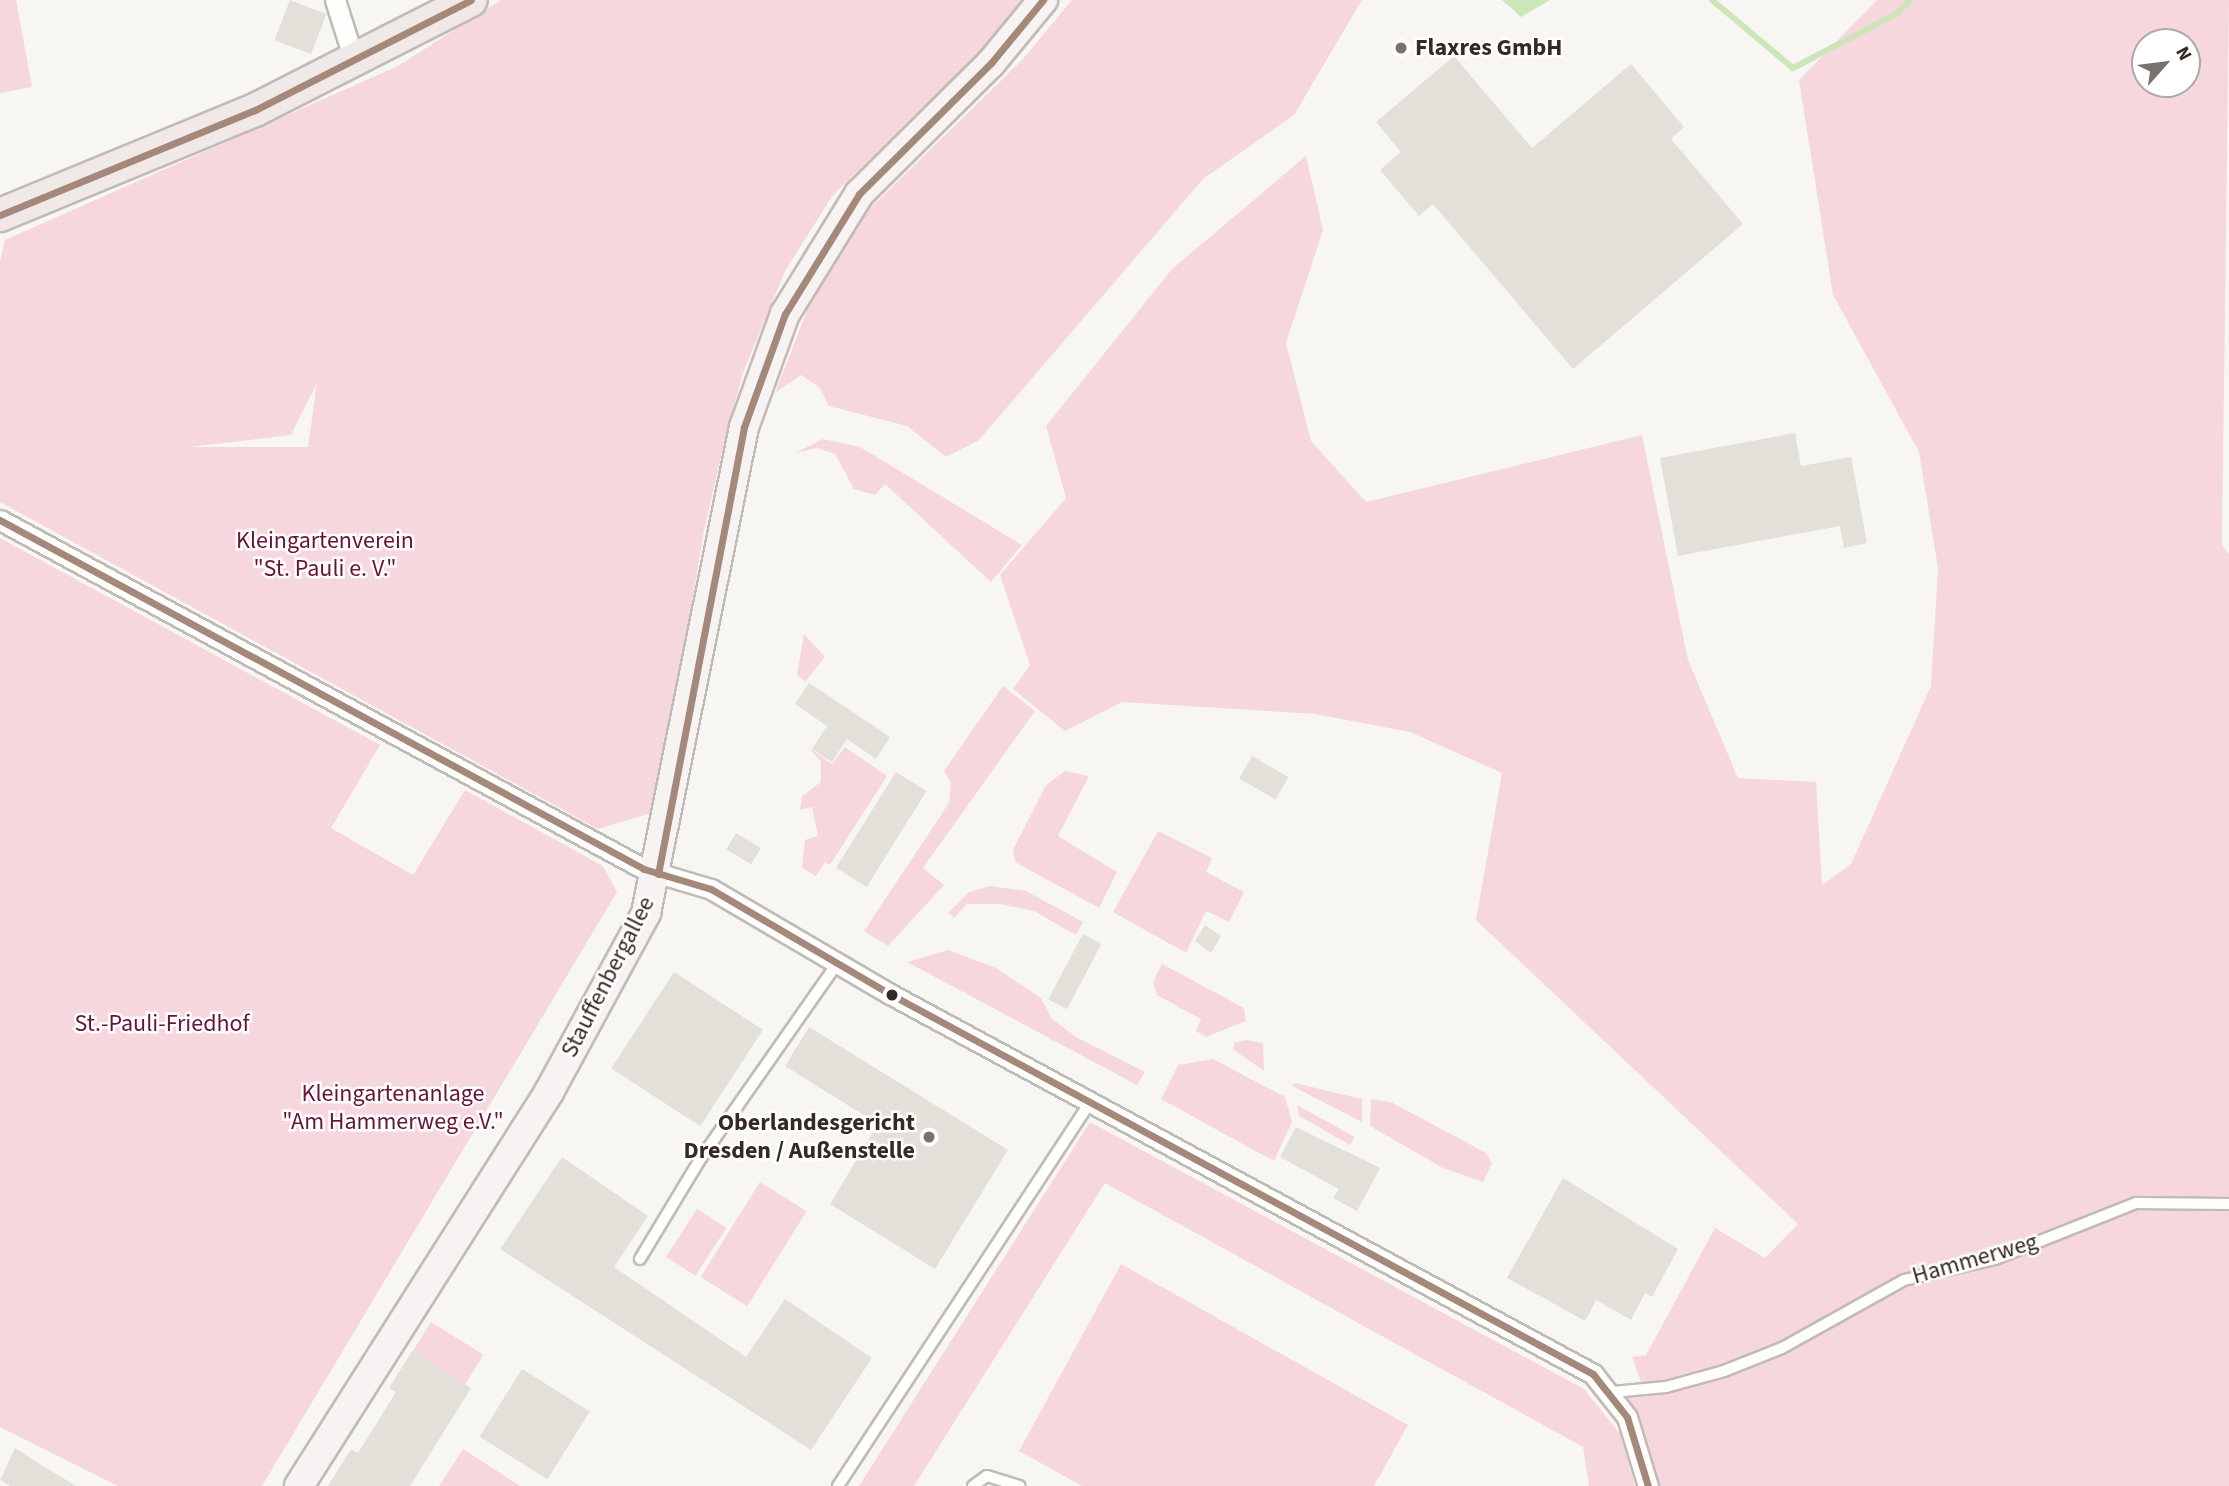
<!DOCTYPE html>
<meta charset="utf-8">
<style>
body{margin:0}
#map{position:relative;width:2229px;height:1486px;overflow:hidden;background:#f8f6f3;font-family:"Source Sans 3",sans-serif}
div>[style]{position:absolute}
.green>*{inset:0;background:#f7d7de;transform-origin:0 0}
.water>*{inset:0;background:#cce6ba}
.stream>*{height:6px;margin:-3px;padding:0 3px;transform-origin:3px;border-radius:3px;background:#cce6ba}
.building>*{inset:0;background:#e2e0d8;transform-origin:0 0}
.roads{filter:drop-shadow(2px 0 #c1bbb5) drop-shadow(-2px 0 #c1bbb5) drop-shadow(0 2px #c1bbb5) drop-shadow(0 -2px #c1bbb5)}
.lane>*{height:10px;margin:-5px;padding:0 5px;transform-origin:5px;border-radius:5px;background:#fefefd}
.street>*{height:19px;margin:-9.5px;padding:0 9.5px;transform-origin:9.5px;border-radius:9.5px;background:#fefefd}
.secondary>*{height:28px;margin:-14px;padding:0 14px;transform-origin:14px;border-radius:14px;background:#f7f3f2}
.primary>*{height:32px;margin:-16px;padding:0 16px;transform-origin:16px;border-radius:16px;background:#f0e9e7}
.bus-1>*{height:7px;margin:-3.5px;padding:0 3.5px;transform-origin:3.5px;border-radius:3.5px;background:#a4897a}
.dots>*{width:19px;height:19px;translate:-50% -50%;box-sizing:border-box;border:4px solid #fff;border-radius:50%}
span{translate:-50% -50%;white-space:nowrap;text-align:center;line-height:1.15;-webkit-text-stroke:5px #fff;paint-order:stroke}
.poi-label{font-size:24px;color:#352a20;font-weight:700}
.left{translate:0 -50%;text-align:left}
.right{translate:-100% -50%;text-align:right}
.park-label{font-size:24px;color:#681437}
.street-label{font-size:24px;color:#352a20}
.north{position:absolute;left:2131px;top:28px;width:70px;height:70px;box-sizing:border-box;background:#fff;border:2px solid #aeaaa6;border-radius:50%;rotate:62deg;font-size:19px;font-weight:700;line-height:28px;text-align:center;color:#352a20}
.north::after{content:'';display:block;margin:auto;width:24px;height:32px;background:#79716a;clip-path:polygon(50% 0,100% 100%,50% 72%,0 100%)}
</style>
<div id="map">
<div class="green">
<i style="clip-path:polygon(0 0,16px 0,32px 87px,0 93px)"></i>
<i style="clip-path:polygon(evenodd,501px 0,1024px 0,1004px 29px,833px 195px,785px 271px,743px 373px,728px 427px,704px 530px,658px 811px,598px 829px,0 502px,0 262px,5px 240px,398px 66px,501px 0,317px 383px,308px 447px,191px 447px,291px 435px,317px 383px)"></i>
<i style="clip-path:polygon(1072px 0,1362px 0,1294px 115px,1203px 179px,979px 440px,946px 457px,907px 426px,829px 406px,819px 387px,801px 375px,775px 393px,818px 282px,863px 215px,1022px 60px)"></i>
<i style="clip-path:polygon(evenodd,1877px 0,2229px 0,2222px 545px,2229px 554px,2229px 1486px,1648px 1486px,1613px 1392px,1644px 1390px,1632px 1357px,1646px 1355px,1715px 1228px,1765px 1258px,1798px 1224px,1476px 920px,1502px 773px,1410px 732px,1315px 714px,1122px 702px,1065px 731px,1013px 689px,1030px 665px,1000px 575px,1066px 498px,1046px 426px,1172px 269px,1306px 156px,1323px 230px,1286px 343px,1311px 441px,1366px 502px,1642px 435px,1688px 660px,1738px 778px,1816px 782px,1822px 885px,1851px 864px,1931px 686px,1938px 568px,1919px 452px,1833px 295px,1799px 80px,1877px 0,2145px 42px,2187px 42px,2187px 84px,2145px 84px,2145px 42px)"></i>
<i style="clip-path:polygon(823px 439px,860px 447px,1022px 545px,991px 582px,885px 484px,875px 495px,854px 489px,835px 454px,817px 448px,795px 453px)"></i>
<i style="clip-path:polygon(0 538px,380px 745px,331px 828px,413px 875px,465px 790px,603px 866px,617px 892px,262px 1486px,118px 1486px,0 1427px)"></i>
<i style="clip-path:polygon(804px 634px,825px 657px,805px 682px,797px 675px)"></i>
<i style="clip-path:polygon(1003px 686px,1035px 711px,923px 868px,944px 885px,888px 946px,864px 931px,949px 803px,951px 783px,944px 771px)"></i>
<i style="clip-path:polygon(808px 747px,832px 764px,845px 747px,887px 776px,830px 865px,825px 862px,816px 876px,802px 868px,805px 840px,818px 836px,812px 807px,800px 810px,802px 796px,821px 782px,821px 762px)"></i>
<i style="clip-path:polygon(1065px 771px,1089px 776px,1058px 836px,1117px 872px,1099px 908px,1015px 862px,1013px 850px,1046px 785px)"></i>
<i style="clip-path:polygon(1158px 831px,1212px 858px,1206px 872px,1244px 892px,1229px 922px,1206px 911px,1186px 953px,1113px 912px)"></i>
<i style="clip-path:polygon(990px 886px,1026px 891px,1083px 922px,1076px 935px,1034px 911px,1000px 904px,967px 904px,954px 918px,948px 913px,969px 892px)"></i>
<i style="clip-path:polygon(948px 950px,996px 968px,1041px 998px,1052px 1019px,1076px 1037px,1145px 1072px,1137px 1085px,907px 962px)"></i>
<i style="clip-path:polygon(1162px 964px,1244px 1008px,1246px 1021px,1206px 1037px,1196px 1031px,1201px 1019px,1157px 995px,1153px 982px)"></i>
<i style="clip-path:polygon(1245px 1040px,1263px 1043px,1264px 1071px,1234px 1050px,1234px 1043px)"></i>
<i style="clip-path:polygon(1213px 1059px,1285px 1097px,1292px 1122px,1274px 1161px,1161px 1099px,1178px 1065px)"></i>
<i style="clip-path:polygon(1295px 1083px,1362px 1099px,1362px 1122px,1292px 1086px)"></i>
<i style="clip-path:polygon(1371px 1099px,1391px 1102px,1486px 1153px,1492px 1163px,1483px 1182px,1443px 1168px,1370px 1126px)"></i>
<i style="clip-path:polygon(1297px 1105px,1355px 1137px,1350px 1145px,1299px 1116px)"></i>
<i style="clip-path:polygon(1090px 1122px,1584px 1389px,1620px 1434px,1635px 1486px,1589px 1486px,1583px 1447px,1105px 1183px,914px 1486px,859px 1486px)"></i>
<i style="left:760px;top:1182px;width:55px;height:112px;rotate:32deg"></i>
<i style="left:697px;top:1209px;width:35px;height:57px;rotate:33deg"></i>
<i style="clip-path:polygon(1121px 1264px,1408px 1425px,1374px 1486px,1082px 1486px,1019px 1451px)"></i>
<i style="left:431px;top:1322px;width:62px;height:35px;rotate:32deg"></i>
<i style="clip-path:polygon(463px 1449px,520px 1486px,439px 1486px)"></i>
</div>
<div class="water">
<i style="clip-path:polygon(1502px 0,1550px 0,1521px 17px)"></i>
</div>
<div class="stream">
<i style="left:1712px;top:0;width:106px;rotate:40deg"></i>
<i style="left:1793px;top:68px;width:116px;rotate:-27.7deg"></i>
<i style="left:1896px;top:14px;width:20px;rotate:-45deg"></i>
</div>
<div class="building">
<i style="left:290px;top:0;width:39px;height:43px;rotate:21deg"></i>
<i style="clip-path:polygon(1454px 56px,1532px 148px,1631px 64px,1684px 127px,1671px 139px,1743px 224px,1573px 369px,1433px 204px,1419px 216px,1380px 170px,1401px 152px,1376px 122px)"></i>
<i style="clip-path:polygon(1795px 433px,1801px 466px,1851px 457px,1867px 543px,1844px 548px,1840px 526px,1678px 556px,1660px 458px)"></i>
<i style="clip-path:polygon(809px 683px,890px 737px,876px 759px,847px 739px,832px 762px,812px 749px,827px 726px,795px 704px)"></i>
<i style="left:1252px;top:756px;width:42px;height:26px;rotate:30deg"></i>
<i style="left:896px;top:772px;width:36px;height:113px;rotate:32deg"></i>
<i style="left:736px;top:833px;width:29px;height:19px;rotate:31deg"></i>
<i style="clip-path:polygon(1205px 925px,1221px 936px,1211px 953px,1195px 941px)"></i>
<i style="left:1083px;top:934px;width:21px;height:74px;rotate:28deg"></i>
<i style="left:674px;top:972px;width:106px;height:115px;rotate:33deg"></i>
<i style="clip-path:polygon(809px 1027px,1008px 1150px,935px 1269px,830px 1204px,878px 1124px,785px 1066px)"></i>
<i style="clip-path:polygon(1296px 1127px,1380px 1168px,1357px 1211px,1333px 1198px,1339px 1189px,1280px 1157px)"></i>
<i style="clip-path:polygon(562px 1157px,648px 1216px,614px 1267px,746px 1357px,785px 1299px,872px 1358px,811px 1450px,500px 1249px)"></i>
<i style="clip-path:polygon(1563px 1178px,1678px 1249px,1652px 1297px,1645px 1293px,1631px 1320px,1596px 1300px,1585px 1321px,1507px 1278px)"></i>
<i style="clip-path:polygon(412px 1351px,471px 1388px,410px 1486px,328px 1486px,351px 1449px,358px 1453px,396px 1392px,389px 1388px)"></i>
<i style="left:522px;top:1369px;width:80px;height:80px;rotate:32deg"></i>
<i style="clip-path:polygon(15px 1448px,43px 1466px,76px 1486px,10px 1486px,0 1480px)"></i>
</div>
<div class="roads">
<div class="lane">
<i style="left:640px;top:1259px;width:118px;rotate:-58.9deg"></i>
<i style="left:701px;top:1158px;width:241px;rotate:-55deg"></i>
<i style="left:1613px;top:1392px;width:53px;rotate:-5.4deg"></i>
<i style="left:1666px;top:1387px;width:60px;rotate:-15.4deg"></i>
<i style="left:1724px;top:1371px;width:62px;rotate:-21.6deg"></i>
<i style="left:1782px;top:1348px;width:140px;rotate:-29.1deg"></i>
<i style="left:1904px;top:1280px;width:93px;rotate:-13deg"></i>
<i style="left:1995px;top:1259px;width:152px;rotate:-21.7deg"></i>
<i style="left:2136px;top:1203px;width:93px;rotate:0.6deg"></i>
<i style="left:838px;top:1486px;width:458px;rotate:-56.7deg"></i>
<i style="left:973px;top:1486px;width:17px;rotate:-36deg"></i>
<i style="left:987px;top:1476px;width:34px;rotate:17deg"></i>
</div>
<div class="street">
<i style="left:335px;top:0;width:66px;rotate:72.4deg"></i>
<i style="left:0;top:520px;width:732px;rotate:28.45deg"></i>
<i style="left:644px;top:869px;width:70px;rotate:16.6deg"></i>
<i style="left:711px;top:889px;width:208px;rotate:30.4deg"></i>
<i style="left:890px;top:994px;width:799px;rotate:28.39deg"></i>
<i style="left:1593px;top:1374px;width:55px;rotate:51.7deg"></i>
<i style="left:1627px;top:1417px;width:72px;rotate:73.1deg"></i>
</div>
<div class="secondary">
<i style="left:299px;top:1486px;width:467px;rotate:-57.6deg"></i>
<i style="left:549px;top:1092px;width:204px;rotate:-61.5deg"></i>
<i style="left:646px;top:913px;width:496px;rotate:-78.6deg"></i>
<i style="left:744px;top:427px;width:120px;rotate:-70.1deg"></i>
<i style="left:785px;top:314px;width:141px;rotate:-58.3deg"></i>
<i style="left:859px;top:194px;width:186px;rotate:-44.8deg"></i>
<i style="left:991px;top:63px;width:82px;rotate:-50.5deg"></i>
</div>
<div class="primary">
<i style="left:0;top:215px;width:276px;rotate:-22.4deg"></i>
<i style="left:255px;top:110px;width:242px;rotate:-27deg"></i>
</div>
</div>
<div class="bus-1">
<i style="left:0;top:215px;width:276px;rotate:-22.4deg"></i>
<i style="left:255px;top:110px;width:242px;rotate:-27deg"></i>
<i style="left:0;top:520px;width:732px;rotate:28.45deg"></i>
<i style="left:644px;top:869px;width:70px;rotate:16.6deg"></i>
<i style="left:711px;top:889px;width:208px;rotate:30.4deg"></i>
<i style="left:890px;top:994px;width:799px;rotate:28.39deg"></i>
<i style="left:1593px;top:1374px;width:55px;rotate:51.7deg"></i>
<i style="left:1627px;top:1417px;width:72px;rotate:73.1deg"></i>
<i style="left:658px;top:874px;width:455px;rotate:-79.1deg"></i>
<i style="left:744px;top:427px;width:120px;rotate:-70.1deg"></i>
<i style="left:785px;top:314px;width:141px;rotate:-58.3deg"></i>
<i style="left:859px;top:194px;width:186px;rotate:-44.8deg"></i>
<i style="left:991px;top:63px;width:82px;rotate:-50.5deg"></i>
</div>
<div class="dots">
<i style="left:1401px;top:48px;background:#79716a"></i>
<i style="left:892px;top:995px;background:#352a20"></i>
<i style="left:929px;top:1137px;background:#79716a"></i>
</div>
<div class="poi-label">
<span class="left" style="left:1415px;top:48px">Flaxres GmbH</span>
<span class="right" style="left:915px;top:1137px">Oberlandesgericht<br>Dresden / Außenstelle</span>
</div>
<div class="park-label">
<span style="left:325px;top:555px">Kleingartenverein<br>"St. Pauli e. V."</span>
<span style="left:162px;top:1024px">St.-Pauli-Friedhof</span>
<span style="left:393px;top:1108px">Kleingartenanlage<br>"Am Hammerweg e.V."</span>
</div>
<div class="street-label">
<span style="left:608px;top:977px;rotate:-63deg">Stauffenbergallee</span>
<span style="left:1975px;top:1259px;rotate:-16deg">Hammerweg</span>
</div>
<div class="north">N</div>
</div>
